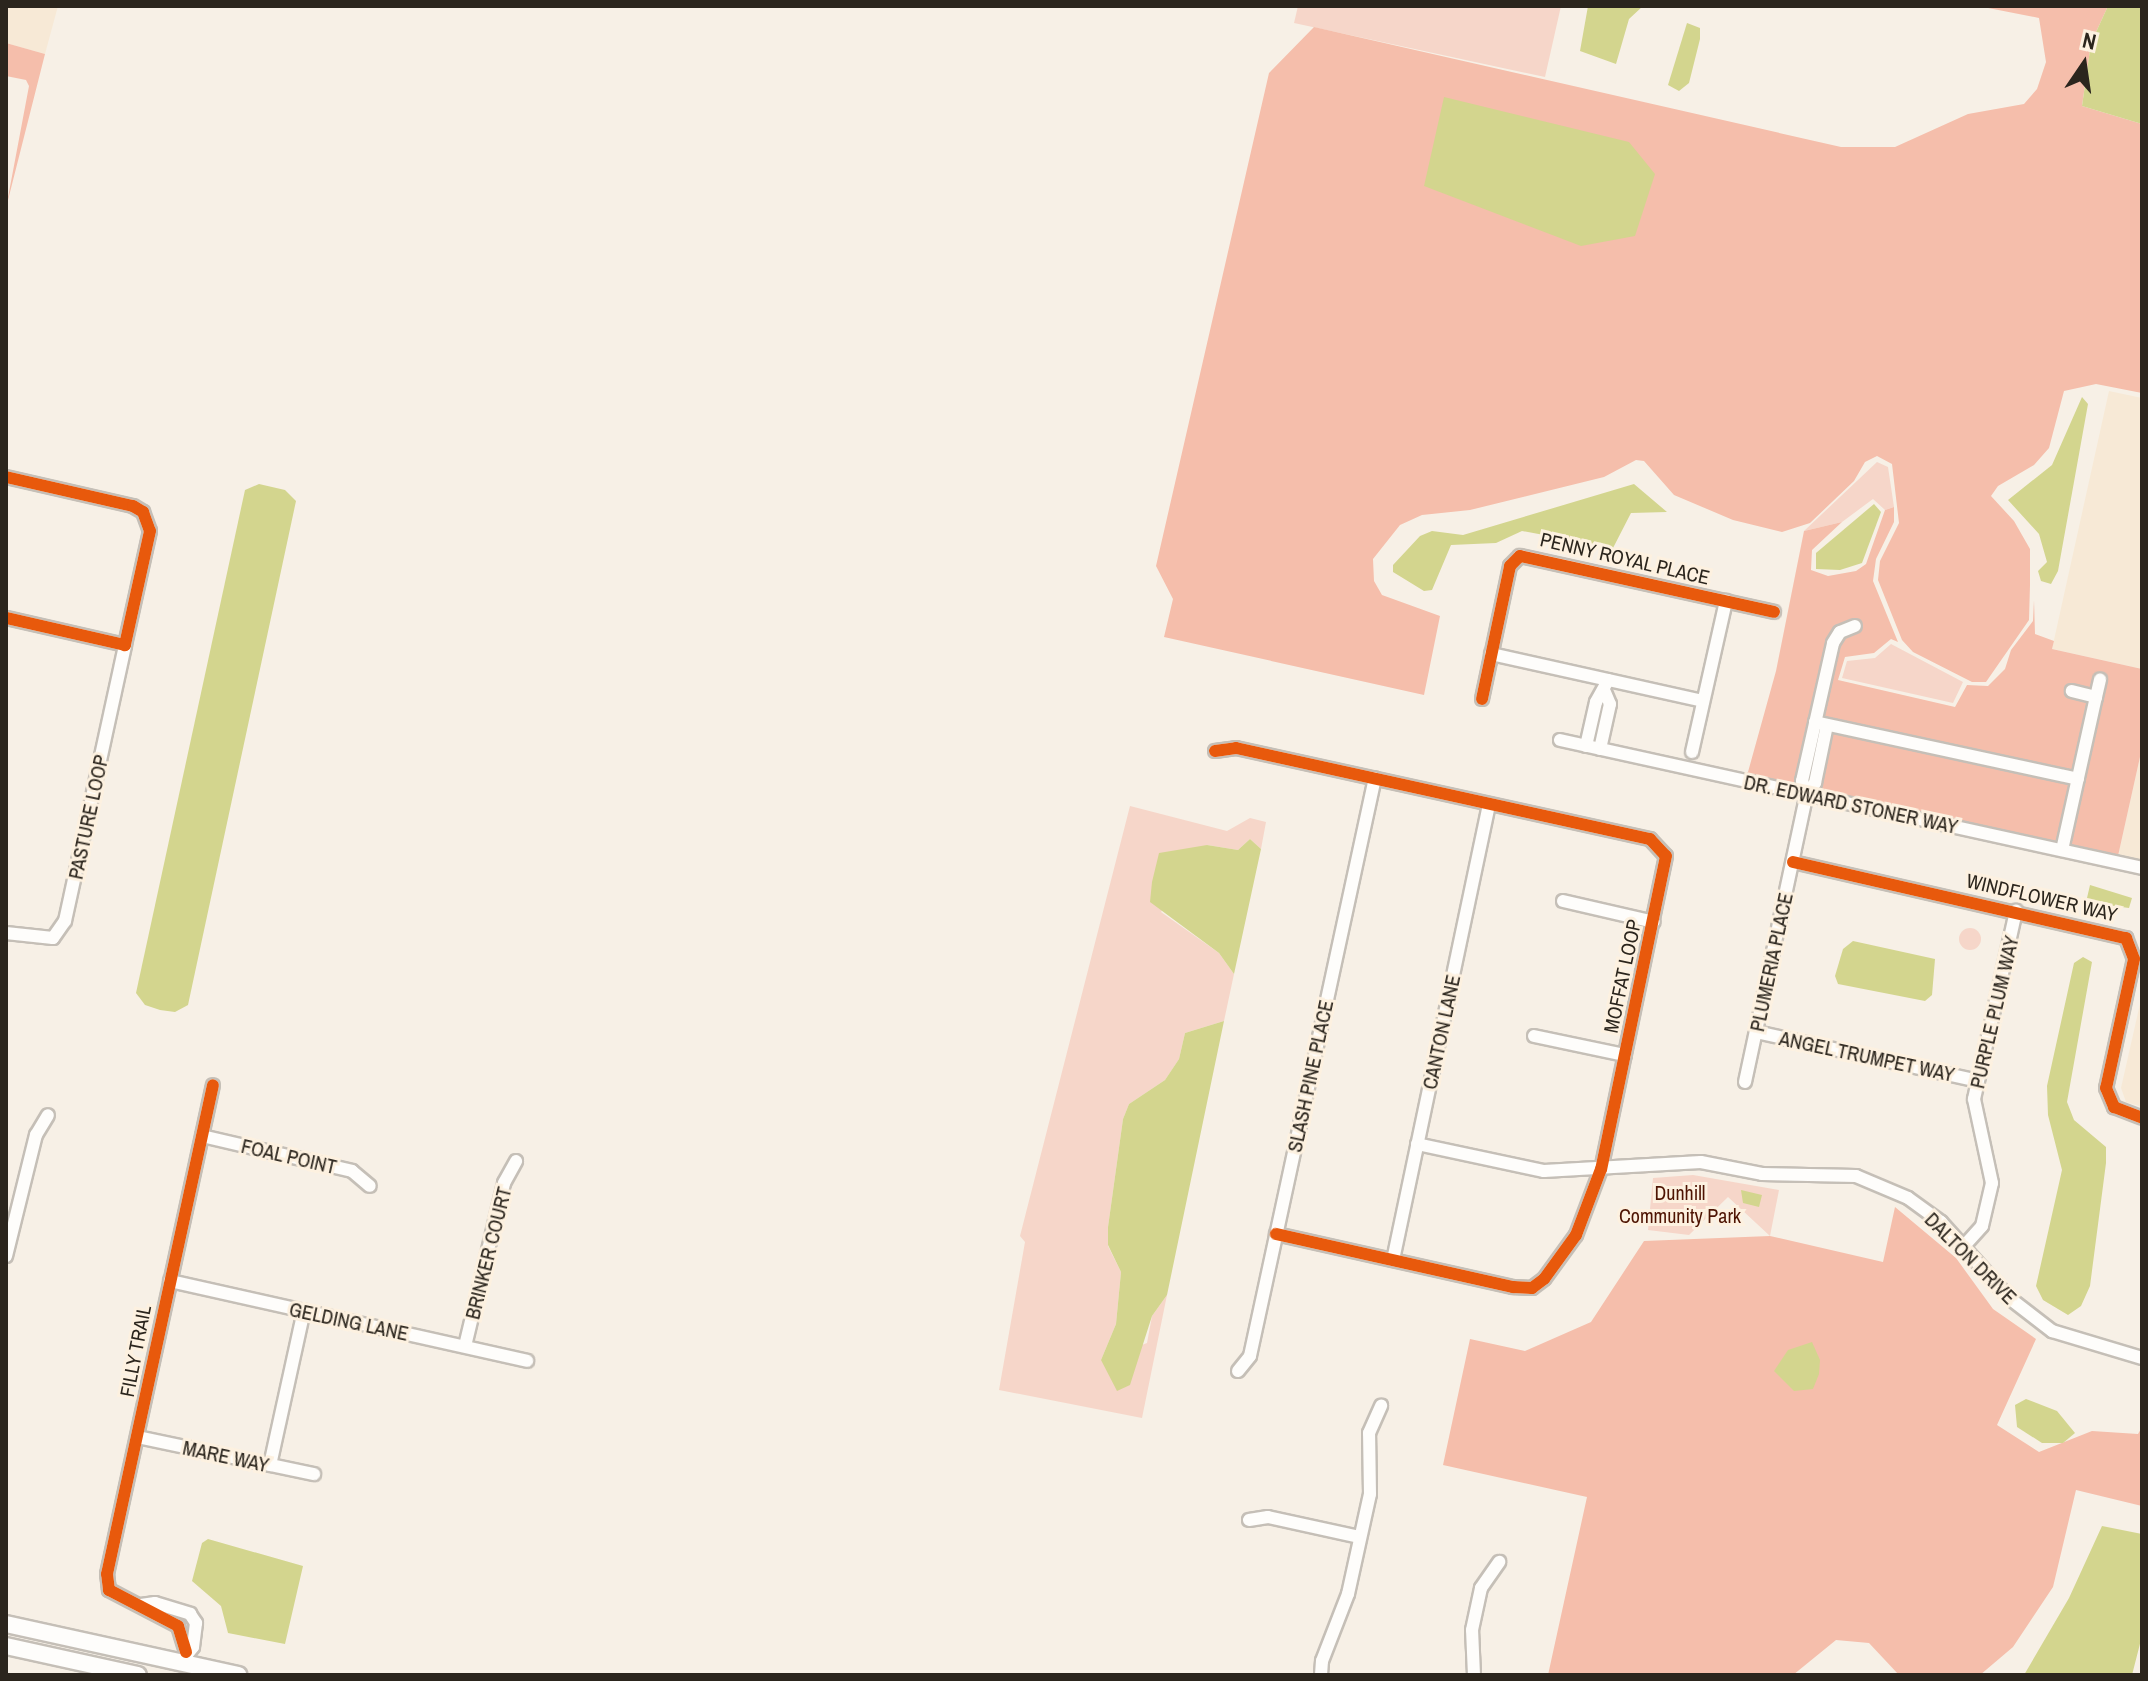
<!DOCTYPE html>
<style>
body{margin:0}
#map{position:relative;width:2148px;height:1681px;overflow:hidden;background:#f7f0e6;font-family:"Archivo Narrow",sans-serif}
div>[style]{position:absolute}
.built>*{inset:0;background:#f7e9d6}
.green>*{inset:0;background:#f6d6c9}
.round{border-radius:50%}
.forest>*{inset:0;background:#f5beab}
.water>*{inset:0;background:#d3d58e}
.roads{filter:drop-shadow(2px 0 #c5bfb7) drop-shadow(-2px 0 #c5bfb7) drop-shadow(0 2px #c5bfb7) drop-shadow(0 -2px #c5bfb7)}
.street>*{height:12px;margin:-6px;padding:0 6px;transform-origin:6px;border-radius:6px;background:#fefdfb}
.secondary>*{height:16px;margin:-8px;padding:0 8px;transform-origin:8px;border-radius:8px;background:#fefdfb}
.cycleway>*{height:12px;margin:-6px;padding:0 6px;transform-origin:6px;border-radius:6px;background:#e8590c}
span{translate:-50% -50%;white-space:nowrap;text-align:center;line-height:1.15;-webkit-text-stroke:6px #fdf1e0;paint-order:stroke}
.street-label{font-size:20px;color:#2b251d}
.park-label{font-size:20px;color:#4e1403}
.frame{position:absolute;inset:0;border:8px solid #2b251d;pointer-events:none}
.north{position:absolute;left:2044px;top:24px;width:80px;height:80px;-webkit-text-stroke:6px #fdf1e0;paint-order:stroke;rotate:13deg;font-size:22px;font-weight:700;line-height:32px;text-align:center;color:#2b251d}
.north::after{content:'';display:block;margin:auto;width:28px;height:36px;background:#2b251d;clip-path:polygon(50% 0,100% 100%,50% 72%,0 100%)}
</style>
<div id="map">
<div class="built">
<i style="clip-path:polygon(6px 6px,58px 6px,45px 54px,6px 43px)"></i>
<i style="clip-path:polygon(2109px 391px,2142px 398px,2142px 669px,2052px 649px)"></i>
<i style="clip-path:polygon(2142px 748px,2142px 862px,2118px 856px)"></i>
<i style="clip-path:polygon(2142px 995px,2142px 1107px,2126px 1102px,2121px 1088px)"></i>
</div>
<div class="green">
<i style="clip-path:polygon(1298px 6px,1561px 6px,1545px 77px,1294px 23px)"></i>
<i style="clip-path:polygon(1877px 462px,1888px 467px,1894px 507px,1885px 510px,1873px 499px,1842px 522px,1804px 531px)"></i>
<i style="clip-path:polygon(1891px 644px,1963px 682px,1953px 703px,1842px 678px,1847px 661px,1875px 658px)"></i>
<i style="clip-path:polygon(1130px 806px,1227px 831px,1250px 818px,1266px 822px,1261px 849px,1250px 839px,1238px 850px,1207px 845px,1161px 912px,1219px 953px,1234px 974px,1224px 1021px,1185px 1033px,1179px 1059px,1165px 1080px,1129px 1104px,1123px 1119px,1108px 1227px,1108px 1246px,1121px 1272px,1116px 1324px,1101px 1360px,1147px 1343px,1152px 1316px,1167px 1295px,1142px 1418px,999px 1390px,1025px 1242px,1020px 1236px)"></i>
<i class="round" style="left:1959px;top:928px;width:22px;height:22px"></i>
<i style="clip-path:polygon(1693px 1175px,1779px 1190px,1770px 1236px,1728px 1197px,1689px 1235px,1648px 1230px,1653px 1178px)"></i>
</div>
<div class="forest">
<i style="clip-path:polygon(1978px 6px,2108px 6px,2091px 43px,2082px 106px,2142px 124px,2142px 393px,2096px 384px,2064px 391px,2049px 448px,2034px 465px,1998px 486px,1991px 496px,2014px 521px,2030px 549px,2030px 585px,2029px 620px,1986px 682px,1972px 682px,1913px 652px,1902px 640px,1878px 580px,1880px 561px,1899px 523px,1892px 464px,1877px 456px,1865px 462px,1854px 481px,1810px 523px,1782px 532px,1733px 520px,1674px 495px,1644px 461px,1636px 460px,1604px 477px,1470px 510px,1422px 515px,1400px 525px,1373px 559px,1374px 581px,1382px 595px,1440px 616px,1424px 695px,1164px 637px,1173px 599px,1156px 566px,1269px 73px,1314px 27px,1841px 147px,1895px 147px,1968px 114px,2024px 104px,2037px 89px,2046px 62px,2039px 18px)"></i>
<i style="clip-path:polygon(6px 43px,45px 54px,6px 208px,29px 86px,26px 80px,6px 76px)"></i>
<i style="clip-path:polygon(1894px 507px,1894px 522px,1876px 559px,1873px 581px,1898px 642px,1891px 639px,1874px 653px,1845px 657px,1838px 680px,1955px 707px,1967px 685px,1988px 686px,2005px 669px,2011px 650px,2033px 621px,2034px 600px,2035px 634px,2054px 641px,2052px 649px,2142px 669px,2142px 748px,2118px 856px,1816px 790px,1826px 755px,1803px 751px,1798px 787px,1734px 772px,1748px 772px,1776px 671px,1804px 531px,1842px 522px,1812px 550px,1811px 570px,1828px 576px,1856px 571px,1866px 564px,1885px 510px)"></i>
<i style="clip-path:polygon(1895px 1207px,1956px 1258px,1993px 1309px,2036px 1339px,1997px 1425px,2039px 1452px,2092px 1431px,2138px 1434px,2142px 1427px,2142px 1506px,2076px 1490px,2053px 1587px,2013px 1647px,1980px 1675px,1899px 1675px,1869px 1643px,1836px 1640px,1793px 1675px,1548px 1675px,1587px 1497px,1443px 1465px,1470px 1339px,1525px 1351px,1591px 1322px,1644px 1241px,1770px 1236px,1883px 1262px)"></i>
</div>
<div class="water">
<i style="clip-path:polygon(1588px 6px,1643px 6px,1629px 19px,1616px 64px,1580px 51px)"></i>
<i style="clip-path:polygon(2108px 6px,2142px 6px,2142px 124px,2082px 106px,2091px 43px)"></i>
<i style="clip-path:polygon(1687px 23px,1700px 28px,1700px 39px,1689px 83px,1679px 91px,1668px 85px)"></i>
<i style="clip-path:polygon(1444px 97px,1629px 142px,1655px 174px,1635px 236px,1581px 246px,1424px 186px)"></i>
<i style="clip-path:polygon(2082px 397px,2088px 404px,2058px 571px,2051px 584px,2041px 581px,2038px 571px,2047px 562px,2039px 534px,2008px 500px,2052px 465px)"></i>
<i style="clip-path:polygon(259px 484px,285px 490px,296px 501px,188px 1005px,175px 1012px,160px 1010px,145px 1005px,136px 993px,245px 490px)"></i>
<i style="clip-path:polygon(1634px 484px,1667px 512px,1631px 513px,1613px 548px,1522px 531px,1496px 543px,1451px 545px,1432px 590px,1424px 591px,1393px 572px,1393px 565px,1420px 536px,1432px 531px,1463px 535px)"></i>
<i style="clip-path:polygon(1874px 504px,1881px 512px,1862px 563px,1840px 570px,1816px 569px,1816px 553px)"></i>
<i style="clip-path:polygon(1250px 839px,1261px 849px,1234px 974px,1219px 953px,1150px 902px,1152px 882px,1159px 853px,1207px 845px,1238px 850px)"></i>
<i style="clip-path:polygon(2090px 885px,2132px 898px,2129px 908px,2093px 903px,2087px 898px)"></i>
<i style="clip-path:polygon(1853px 941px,1935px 959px,1932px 995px,1925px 1001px,1838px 984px,1835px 976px,1843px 949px)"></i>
<i style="clip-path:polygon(2083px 957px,2092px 962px,2067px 1102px,2074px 1120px,2106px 1147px,2106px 1163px,2090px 1286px,2081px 1306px,2068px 1315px,2043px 1300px,2036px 1286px,2062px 1170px,2048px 1115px,2047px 1086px,2074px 963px)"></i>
<i style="clip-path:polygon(1224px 1021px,1167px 1295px,1152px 1316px,1130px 1385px,1117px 1391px,1101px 1360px,1116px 1324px,1121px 1272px,1108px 1245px,1108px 1227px,1123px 1119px,1129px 1104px,1165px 1080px,1179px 1059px,1185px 1033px)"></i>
<i style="clip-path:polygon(1741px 1190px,1762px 1195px,1759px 1207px,1743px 1203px)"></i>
<i style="clip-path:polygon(1812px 1342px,1820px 1360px,1819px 1374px,1813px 1389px,1794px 1391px,1774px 1371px,1788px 1350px)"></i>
<i style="clip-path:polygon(2026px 1399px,2057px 1411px,2075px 1433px,2063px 1443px,2042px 1443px,2017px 1427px,2015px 1405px)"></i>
<i style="clip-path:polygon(2102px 1526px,2142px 1534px,2142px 1636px,2132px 1675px,2024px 1675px,2069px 1598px)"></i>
<i style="clip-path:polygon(208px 1539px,303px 1566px,285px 1644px,228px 1633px,221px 1606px,192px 1581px,202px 1543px)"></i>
</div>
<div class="roads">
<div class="street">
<i style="left:6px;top:477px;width:130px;rotate:12.9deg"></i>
<i style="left:133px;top:506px;width:12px;rotate:31deg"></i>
<i style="left:143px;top:512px;width:20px;rotate:70deg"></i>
<i style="left:150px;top:531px;width:117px;rotate:102.4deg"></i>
<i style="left:125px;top:645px;width:122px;rotate:-167.2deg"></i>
<i style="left:1491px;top:654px;width:217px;rotate:12.5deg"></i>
<i style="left:2096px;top:697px;width:18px;rotate:-77deg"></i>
<i style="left:1482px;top:699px;width:136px;rotate:-78.1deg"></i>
<i style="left:1510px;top:566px;width:14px;rotate:-45deg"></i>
<i style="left:1520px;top:556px;width:260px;rotate:12.4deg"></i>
<i style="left:1815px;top:722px;width:269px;rotate:12.2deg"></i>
<i style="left:1560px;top:740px;width:596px;rotate:12.4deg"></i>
<i style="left:1586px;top:746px;width:45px;rotate:-77.2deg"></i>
<i style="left:1596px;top:702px;width:25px;rotate:-61deg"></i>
<i style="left:1600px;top:749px;width:46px;rotate:-77.5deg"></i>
<i style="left:1610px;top:704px;width:13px;rotate:-113deg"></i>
<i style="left:1215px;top:751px;width:21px;rotate:-8deg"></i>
<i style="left:1236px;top:748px;width:424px;rotate:12.4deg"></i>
<i style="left:1650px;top:839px;width:23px;rotate:47deg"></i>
<i style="left:1666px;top:856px;width:320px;rotate:101.7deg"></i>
<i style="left:1601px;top:1169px;width:71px;rotate:110.7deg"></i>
<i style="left:1576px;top:1235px;width:54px;rotate:126deg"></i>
<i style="left:1544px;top:1279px;width:15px;rotate:143deg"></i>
<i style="left:1532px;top:1288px;width:19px;rotate:-177deg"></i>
<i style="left:1513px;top:1287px;width:243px;rotate:-167.4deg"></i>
<i style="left:1692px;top:752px;width:155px;rotate:-77.3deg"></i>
<i style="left:1807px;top:794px;width:14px;rotate:-111deg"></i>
<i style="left:1802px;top:781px;width:141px;rotate:-77.3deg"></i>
<i style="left:1833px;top:643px;width:13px;rotate:-58deg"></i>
<i style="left:1840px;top:632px;width:16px;rotate:-22deg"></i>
<i style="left:2062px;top:850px;width:157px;rotate:-77.5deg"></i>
<i style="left:2096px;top:697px;width:25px;rotate:-166deg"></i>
<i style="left:1793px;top:862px;width:342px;rotate:12.9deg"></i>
<i style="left:2126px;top:938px;width:22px;rotate:69deg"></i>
<i style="left:2134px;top:959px;width:132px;rotate:102.2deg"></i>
<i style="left:2106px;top:1088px;width:21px;rotate:67deg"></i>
<i style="left:2114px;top:1107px;width:30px;rotate:21deg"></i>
<i style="left:1563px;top:901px;width:93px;rotate:13deg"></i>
<i style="left:6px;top:933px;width:47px;rotate:6.1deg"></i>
<i style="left:53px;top:938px;width:21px;rotate:-55deg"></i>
<i style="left:65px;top:921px;width:282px;rotate:-77.7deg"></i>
<i style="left:1756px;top:1032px;width:227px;rotate:12.4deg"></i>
<i style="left:1534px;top:1036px;width:93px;rotate:11.8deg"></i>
<i style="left:1745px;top:1082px;width:295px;rotate:-77.9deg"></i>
<i style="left:1807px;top:794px;width:14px;rotate:-54deg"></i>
<i style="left:1815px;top:783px;width:59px;rotate:-78.3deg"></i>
<i style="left:202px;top:1136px;width:154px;rotate:13.1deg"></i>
<i style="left:352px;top:1171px;width:23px;rotate:40deg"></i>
<i style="left:1417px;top:1144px;width:130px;rotate:12deg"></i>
<i style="left:1544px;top:1171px;width:157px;rotate:-3.3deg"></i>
<i style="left:1701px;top:1162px;width:62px;rotate:11.1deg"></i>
<i style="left:1762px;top:1174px;width:94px;rotate:1.2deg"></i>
<i style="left:1856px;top:1176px;width:56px;rotate:22.9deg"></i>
<i style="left:1908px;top:1198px;width:41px;rotate:36deg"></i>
<i style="left:1941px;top:1222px;width:101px;rotate:48.2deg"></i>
<i style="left:2008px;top:1297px;width:56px;rotate:37.7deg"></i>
<i style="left:2052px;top:1331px;width:94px;rotate:16.7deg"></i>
<i style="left:1964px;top:1246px;width:27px;rotate:-48deg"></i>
<i style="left:1982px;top:1226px;width:44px;rotate:-76.9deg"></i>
<i style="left:1992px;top:1183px;width:86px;rotate:-102.1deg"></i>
<i style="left:1974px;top:1099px;width:193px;rotate:-77.4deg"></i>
<i style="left:6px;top:1256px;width:125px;rotate:-76.1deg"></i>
<i style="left:36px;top:1135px;width:23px;rotate:-59deg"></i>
<i style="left:1393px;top:1260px;width:466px;rotate:-78.1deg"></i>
<i style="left:170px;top:1281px;width:366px;rotate:12.6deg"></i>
<i style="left:465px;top:1346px;width:168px;rotate:-76.5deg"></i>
<i style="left:504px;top:1183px;width:25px;rotate:-61deg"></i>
<i style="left:1238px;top:1371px;width:19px;rotate:-51deg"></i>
<i style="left:1250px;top:1356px;width:591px;rotate:-77.8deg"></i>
<i style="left:138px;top:1437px;width:180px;rotate:11.9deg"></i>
<i style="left:270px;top:1465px;width:158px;rotate:-77.6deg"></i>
<i style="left:1249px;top:1520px;width:19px;rotate:-9deg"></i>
<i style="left:1268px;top:1517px;width:93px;rotate:12.4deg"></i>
<i style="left:141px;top:1605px;width:14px;rotate:-8deg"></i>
<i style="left:155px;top:1603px;width:37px;rotate:17deg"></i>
<i style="left:190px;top:1614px;width:11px;rotate:56deg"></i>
<i style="left:196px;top:1623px;width:24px;rotate:97deg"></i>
<i style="left:193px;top:1647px;width:13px;rotate:129deg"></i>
<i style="left:186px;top:1652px;width:27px;rotate:-107deg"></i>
<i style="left:178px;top:1626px;width:78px;rotate:-152.4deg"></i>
<i style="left:109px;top:1590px;width:16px;rotate:-97deg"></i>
<i style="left:107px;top:1574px;width:500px;rotate:-77.77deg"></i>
<i style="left:1321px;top:1675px;width:14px;rotate:-86deg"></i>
<i style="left:1322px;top:1661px;width:72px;rotate:-68.8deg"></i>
<i style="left:1348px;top:1594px;width:102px;rotate:-77.6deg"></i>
<i style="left:1370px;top:1494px;width:61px;rotate:-90.9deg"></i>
<i style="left:1369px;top:1433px;width:30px;rotate:-66deg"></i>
<i style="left:1474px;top:1675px;width:45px;rotate:-92.5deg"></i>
<i style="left:1472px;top:1630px;width:43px;rotate:-77.9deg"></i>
<i style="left:1481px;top:1588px;width:32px;rotate:-55deg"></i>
</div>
<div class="secondary">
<i style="left:6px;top:1624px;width:238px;rotate:12.4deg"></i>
<i style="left:6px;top:1646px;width:135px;rotate:12.4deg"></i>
</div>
</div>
<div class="cycleway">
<i style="left:6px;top:477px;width:130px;rotate:12.9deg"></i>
<i style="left:133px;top:506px;width:12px;rotate:31deg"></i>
<i style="left:143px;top:512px;width:20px;rotate:70deg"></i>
<i style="left:150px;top:531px;width:117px;rotate:102.4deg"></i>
<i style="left:125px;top:645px;width:122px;rotate:-167.2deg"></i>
<i style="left:1482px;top:699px;width:136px;rotate:-78.1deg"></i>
<i style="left:1510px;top:566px;width:14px;rotate:-45deg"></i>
<i style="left:1520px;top:556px;width:260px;rotate:12.4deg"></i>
<i style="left:1215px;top:751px;width:21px;rotate:-8deg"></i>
<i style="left:1236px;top:748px;width:424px;rotate:12.4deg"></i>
<i style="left:1650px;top:839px;width:23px;rotate:47deg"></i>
<i style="left:1666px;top:856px;width:320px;rotate:101.7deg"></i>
<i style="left:1601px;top:1169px;width:71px;rotate:110.7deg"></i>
<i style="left:1576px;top:1235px;width:54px;rotate:126deg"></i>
<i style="left:1544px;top:1279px;width:15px;rotate:143deg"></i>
<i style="left:1532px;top:1288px;width:19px;rotate:-177deg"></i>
<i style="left:1513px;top:1287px;width:243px;rotate:-167.4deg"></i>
<i style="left:1793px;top:862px;width:342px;rotate:12.9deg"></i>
<i style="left:2126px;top:938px;width:22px;rotate:69deg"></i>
<i style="left:2134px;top:959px;width:132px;rotate:102.2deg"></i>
<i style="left:2106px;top:1088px;width:21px;rotate:67deg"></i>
<i style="left:2114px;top:1107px;width:30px;rotate:21deg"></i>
<i style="left:186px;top:1652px;width:27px;rotate:-107deg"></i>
<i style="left:178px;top:1626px;width:78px;rotate:-152.4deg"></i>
<i style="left:109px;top:1590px;width:16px;rotate:-97deg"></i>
<i style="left:107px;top:1574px;width:500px;rotate:-77.77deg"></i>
</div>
<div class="street-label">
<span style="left:1625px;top:558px;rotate:13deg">PENNY ROYAL PLACE</span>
<span style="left:1851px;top:804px;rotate:12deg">DR. EDWARD STONER WAY</span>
<span style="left:88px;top:817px;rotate:-78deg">PASTURE LOOP</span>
<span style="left:2042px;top:897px;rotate:13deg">WINDFLOWER WAY</span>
<span style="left:1771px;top:962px;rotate:-78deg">PLUMERIA PLACE</span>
<span style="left:1622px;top:976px;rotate:-78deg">MOFFAT LOOP</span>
<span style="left:1994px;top:1012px;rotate:-77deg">PURPLE PLUM WAY</span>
<span style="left:1441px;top:1032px;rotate:-78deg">CANTON LANE</span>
<span style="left:1867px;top:1056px;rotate:12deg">ANGEL TRUMPET WAY</span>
<span style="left:1310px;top:1076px;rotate:-78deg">SLASH PINE PLACE</span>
<span style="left:289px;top:1156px;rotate:13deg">FOAL POINT</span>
<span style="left:488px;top:1253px;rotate:-76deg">BRINKER COURT</span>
<span style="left:1971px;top:1258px;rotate:45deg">DALTON DRIVE</span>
<span style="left:349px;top:1321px;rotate:12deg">GELDING LANE</span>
<span style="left:135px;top:1351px;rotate:-79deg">FILLY TRAIL</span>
<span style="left:226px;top:1456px;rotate:12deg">MARE WAY</span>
</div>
<div class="park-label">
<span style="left:1680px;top:1204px">Dunhill<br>Community Park</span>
</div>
<div class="frame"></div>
<div class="north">N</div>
</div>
